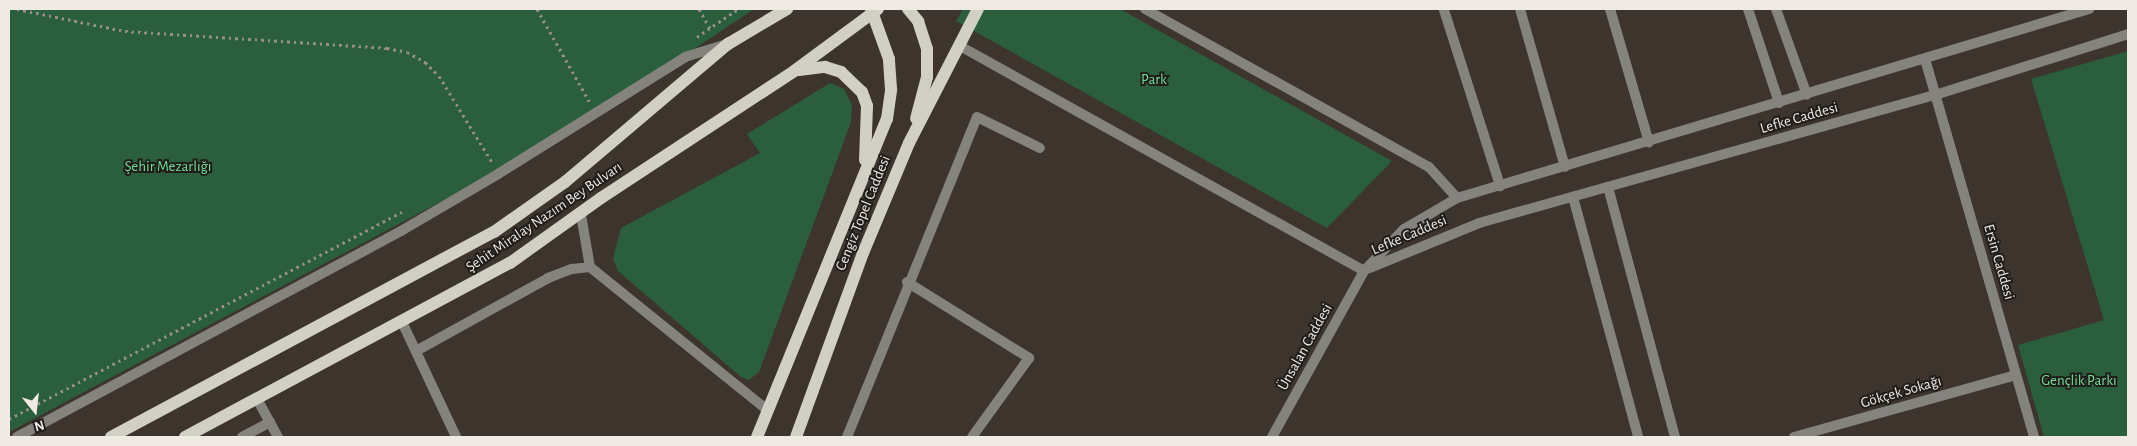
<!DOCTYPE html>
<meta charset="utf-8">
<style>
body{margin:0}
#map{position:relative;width:2137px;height:446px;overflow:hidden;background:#3d352d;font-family:"Alegreya Sans",sans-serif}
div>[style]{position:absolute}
.green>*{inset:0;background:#2a5e3d}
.path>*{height:3px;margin-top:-1.5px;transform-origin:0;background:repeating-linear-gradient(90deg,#968f89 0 2.5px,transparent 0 6.5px)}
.street>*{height:10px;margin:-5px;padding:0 5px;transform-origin:5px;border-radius:5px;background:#85837e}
.primary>*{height:12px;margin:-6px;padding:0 6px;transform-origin:6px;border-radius:6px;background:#d2cfc4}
span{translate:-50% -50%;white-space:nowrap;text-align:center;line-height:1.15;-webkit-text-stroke:4px #211d1a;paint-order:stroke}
.park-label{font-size:15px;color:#72dd98}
.street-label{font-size:15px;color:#f0eae5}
.frame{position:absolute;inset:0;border:10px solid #f0eae5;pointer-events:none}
.north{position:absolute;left:10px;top:386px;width:50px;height:50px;-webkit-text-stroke:4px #211d1a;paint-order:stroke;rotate:164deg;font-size:14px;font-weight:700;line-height:20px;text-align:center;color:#f0eae5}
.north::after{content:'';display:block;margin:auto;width:18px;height:22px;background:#f0eae5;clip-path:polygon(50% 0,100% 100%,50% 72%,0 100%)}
</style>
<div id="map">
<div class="green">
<i style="clip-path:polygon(9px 9px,754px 9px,642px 84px,500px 170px,9px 432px)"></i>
<i style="clip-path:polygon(963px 9px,1120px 9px,1392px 161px,1327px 228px,956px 21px)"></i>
<i style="clip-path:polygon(2128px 51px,2128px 437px,2044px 437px,2018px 345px,2104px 320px,2031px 79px)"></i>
<i style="clip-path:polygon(830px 83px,844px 89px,852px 105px,851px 122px,759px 372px,749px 380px,741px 377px,618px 271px,613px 259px,621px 228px,760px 153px,747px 134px)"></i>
</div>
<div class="path">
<i style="left:17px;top:9px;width:110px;rotate:11.5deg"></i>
<i style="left:125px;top:31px;width:263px;rotate:3.7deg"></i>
<i style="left:387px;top:48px;width:20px;rotate:11deg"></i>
<i style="left:407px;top:52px;width:21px;rotate:29deg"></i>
<i style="left:425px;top:62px;width:20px;rotate:45deg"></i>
<i style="left:439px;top:76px;width:101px;rotate:58.4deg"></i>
<i style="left:537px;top:9px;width:106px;rotate:60.5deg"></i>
<i style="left:699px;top:9px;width:22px;rotate:60deg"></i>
<i style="left:697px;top:37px;width:50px;rotate:-34.3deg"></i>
<i style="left:9px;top:419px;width:444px;rotate:-27.8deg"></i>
</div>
<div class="street">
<i style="left:1145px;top:9px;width:325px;rotate:29.1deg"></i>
<i style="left:1429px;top:167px;width:42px;rotate:47.9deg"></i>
<i style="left:1520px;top:9px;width:164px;rotate:74.1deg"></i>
<i style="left:1610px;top:9px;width:139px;rotate:73.7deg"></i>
<i style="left:1748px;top:9px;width:99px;rotate:71.7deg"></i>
<i style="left:1776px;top:9px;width:91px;rotate:70.2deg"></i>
<i style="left:1444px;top:10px;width:185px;rotate:72.3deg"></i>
<i style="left:960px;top:46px;width:462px;rotate:29.1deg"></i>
<i style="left:1925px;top:59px;width:393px;rotate:73.9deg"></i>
<i style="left:1608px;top:187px;width:259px;rotate:75deg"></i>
<i style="left:1573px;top:197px;width:249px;rotate:74.8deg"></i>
<i style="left:581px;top:215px;width:53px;rotate:80.2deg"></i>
<i style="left:1370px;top:268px;width:118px;rotate:-22.4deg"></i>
<i style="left:1479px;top:223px;width:474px;rotate:-15.7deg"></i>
<i style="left:1935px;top:95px;width:202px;rotate:-17.5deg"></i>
<i style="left:907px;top:282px;width:144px;rotate:31.9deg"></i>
<i style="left:1029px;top:358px;width:97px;rotate:125.8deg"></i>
<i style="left:402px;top:322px;width:127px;rotate:64.8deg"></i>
<i style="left:416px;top:351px;width:151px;rotate:-28.9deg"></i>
<i style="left:548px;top:278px;width:26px;rotate:-21deg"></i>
<i style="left:572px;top:269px;width:18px;rotate:-6deg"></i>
<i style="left:590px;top:267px;width:228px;rotate:38.9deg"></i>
<i style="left:257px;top:399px;width:43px;rotate:61.1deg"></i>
<i style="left:17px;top:437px;width:436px;rotate:-28.2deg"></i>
<i style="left:401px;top:231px;width:113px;rotate:-30.4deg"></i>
<i style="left:498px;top:174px;width:221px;rotate:-32deg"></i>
<i style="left:685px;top:57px;width:44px;rotate:-17.2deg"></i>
<i style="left:242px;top:437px;width:32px;rotate:-28deg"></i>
<i style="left:847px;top:437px;width:345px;rotate:-67.9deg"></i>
<i style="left:977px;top:117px;width:70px;rotate:26.2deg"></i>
<i style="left:1272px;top:437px;width:190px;rotate:-61deg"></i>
<i style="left:1364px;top:271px;width:58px;rotate:-46.4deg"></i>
<i style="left:1404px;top:229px;width:61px;rotate:-30.3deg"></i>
<i style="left:1457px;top:198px;width:660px;rotate:-16.65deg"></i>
<i style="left:1794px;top:437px;width:230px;rotate:-15.6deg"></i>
</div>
<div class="primary">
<i style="left:908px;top:9px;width:16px;rotate:50deg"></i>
<i style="left:918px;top:21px;width:29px;rotate:72deg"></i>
<i style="left:927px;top:49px;width:28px;rotate:90deg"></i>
<i style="left:927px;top:77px;width:43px;rotate:104.7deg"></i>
<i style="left:799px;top:70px;width:26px;rotate:-7deg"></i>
<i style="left:825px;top:67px;width:17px;rotate:17deg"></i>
<i style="left:841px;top:72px;width:29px;rotate:44deg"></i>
<i style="left:862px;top:92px;width:15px;rotate:70deg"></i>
<i style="left:867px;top:106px;width:54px;rotate:92.1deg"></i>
<i style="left:111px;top:437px;width:434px;rotate:-28.2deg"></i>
<i style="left:494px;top:232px;width:87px;rotate:-35.2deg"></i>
<i style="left:565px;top:182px;width:214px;rotate:-40.3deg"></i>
<i style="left:728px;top:44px;width:69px;rotate:-30.7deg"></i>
<i style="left:185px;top:437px;width:369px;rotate:-28.2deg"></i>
<i style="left:510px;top:263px;width:112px;rotate:-35.5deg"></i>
<i style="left:601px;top:198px;width:231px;rotate:-33.3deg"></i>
<i style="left:794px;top:71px;width:104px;rotate:-36.4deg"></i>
<i style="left:757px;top:437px;width:344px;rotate:-67.8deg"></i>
<i style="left:887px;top:119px;width:30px;rotate:-82deg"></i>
<i style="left:891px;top:89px;width:30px;rotate:-94deg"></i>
<i style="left:889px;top:59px;width:53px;rotate:-109.8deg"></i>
<i style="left:796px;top:437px;width:196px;rotate:-70deg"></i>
<i style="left:863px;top:253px;width:119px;rotate:-67.3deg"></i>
<i style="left:909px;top:143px;width:151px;rotate:-62.8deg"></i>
</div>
<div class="park-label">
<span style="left:1154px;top:80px">Park</span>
<span style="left:168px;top:167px">Şehir Mezarlığı</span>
<span style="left:2079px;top:381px">Gençlik Parkı</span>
</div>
<div class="street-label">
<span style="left:1799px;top:118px;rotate:-16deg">Lefke Caddesi</span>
<span style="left:863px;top:213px;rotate:-68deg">Cengiz Topel Caddesi</span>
<span style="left:544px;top:217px;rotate:-34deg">Şehit Miralay Nazım Bey Bulvarı</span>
<span style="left:1409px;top:235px;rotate:-23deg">Lefke Caddesi</span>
<span style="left:1999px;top:262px;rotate:74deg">Ersin Caddesi</span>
<span style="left:1305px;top:347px;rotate:-61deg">Ünsalan Caddesi</span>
<span style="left:1901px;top:392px;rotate:-16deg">Gökçek Sokağı</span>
</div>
<div class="frame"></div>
<div class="north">N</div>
</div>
